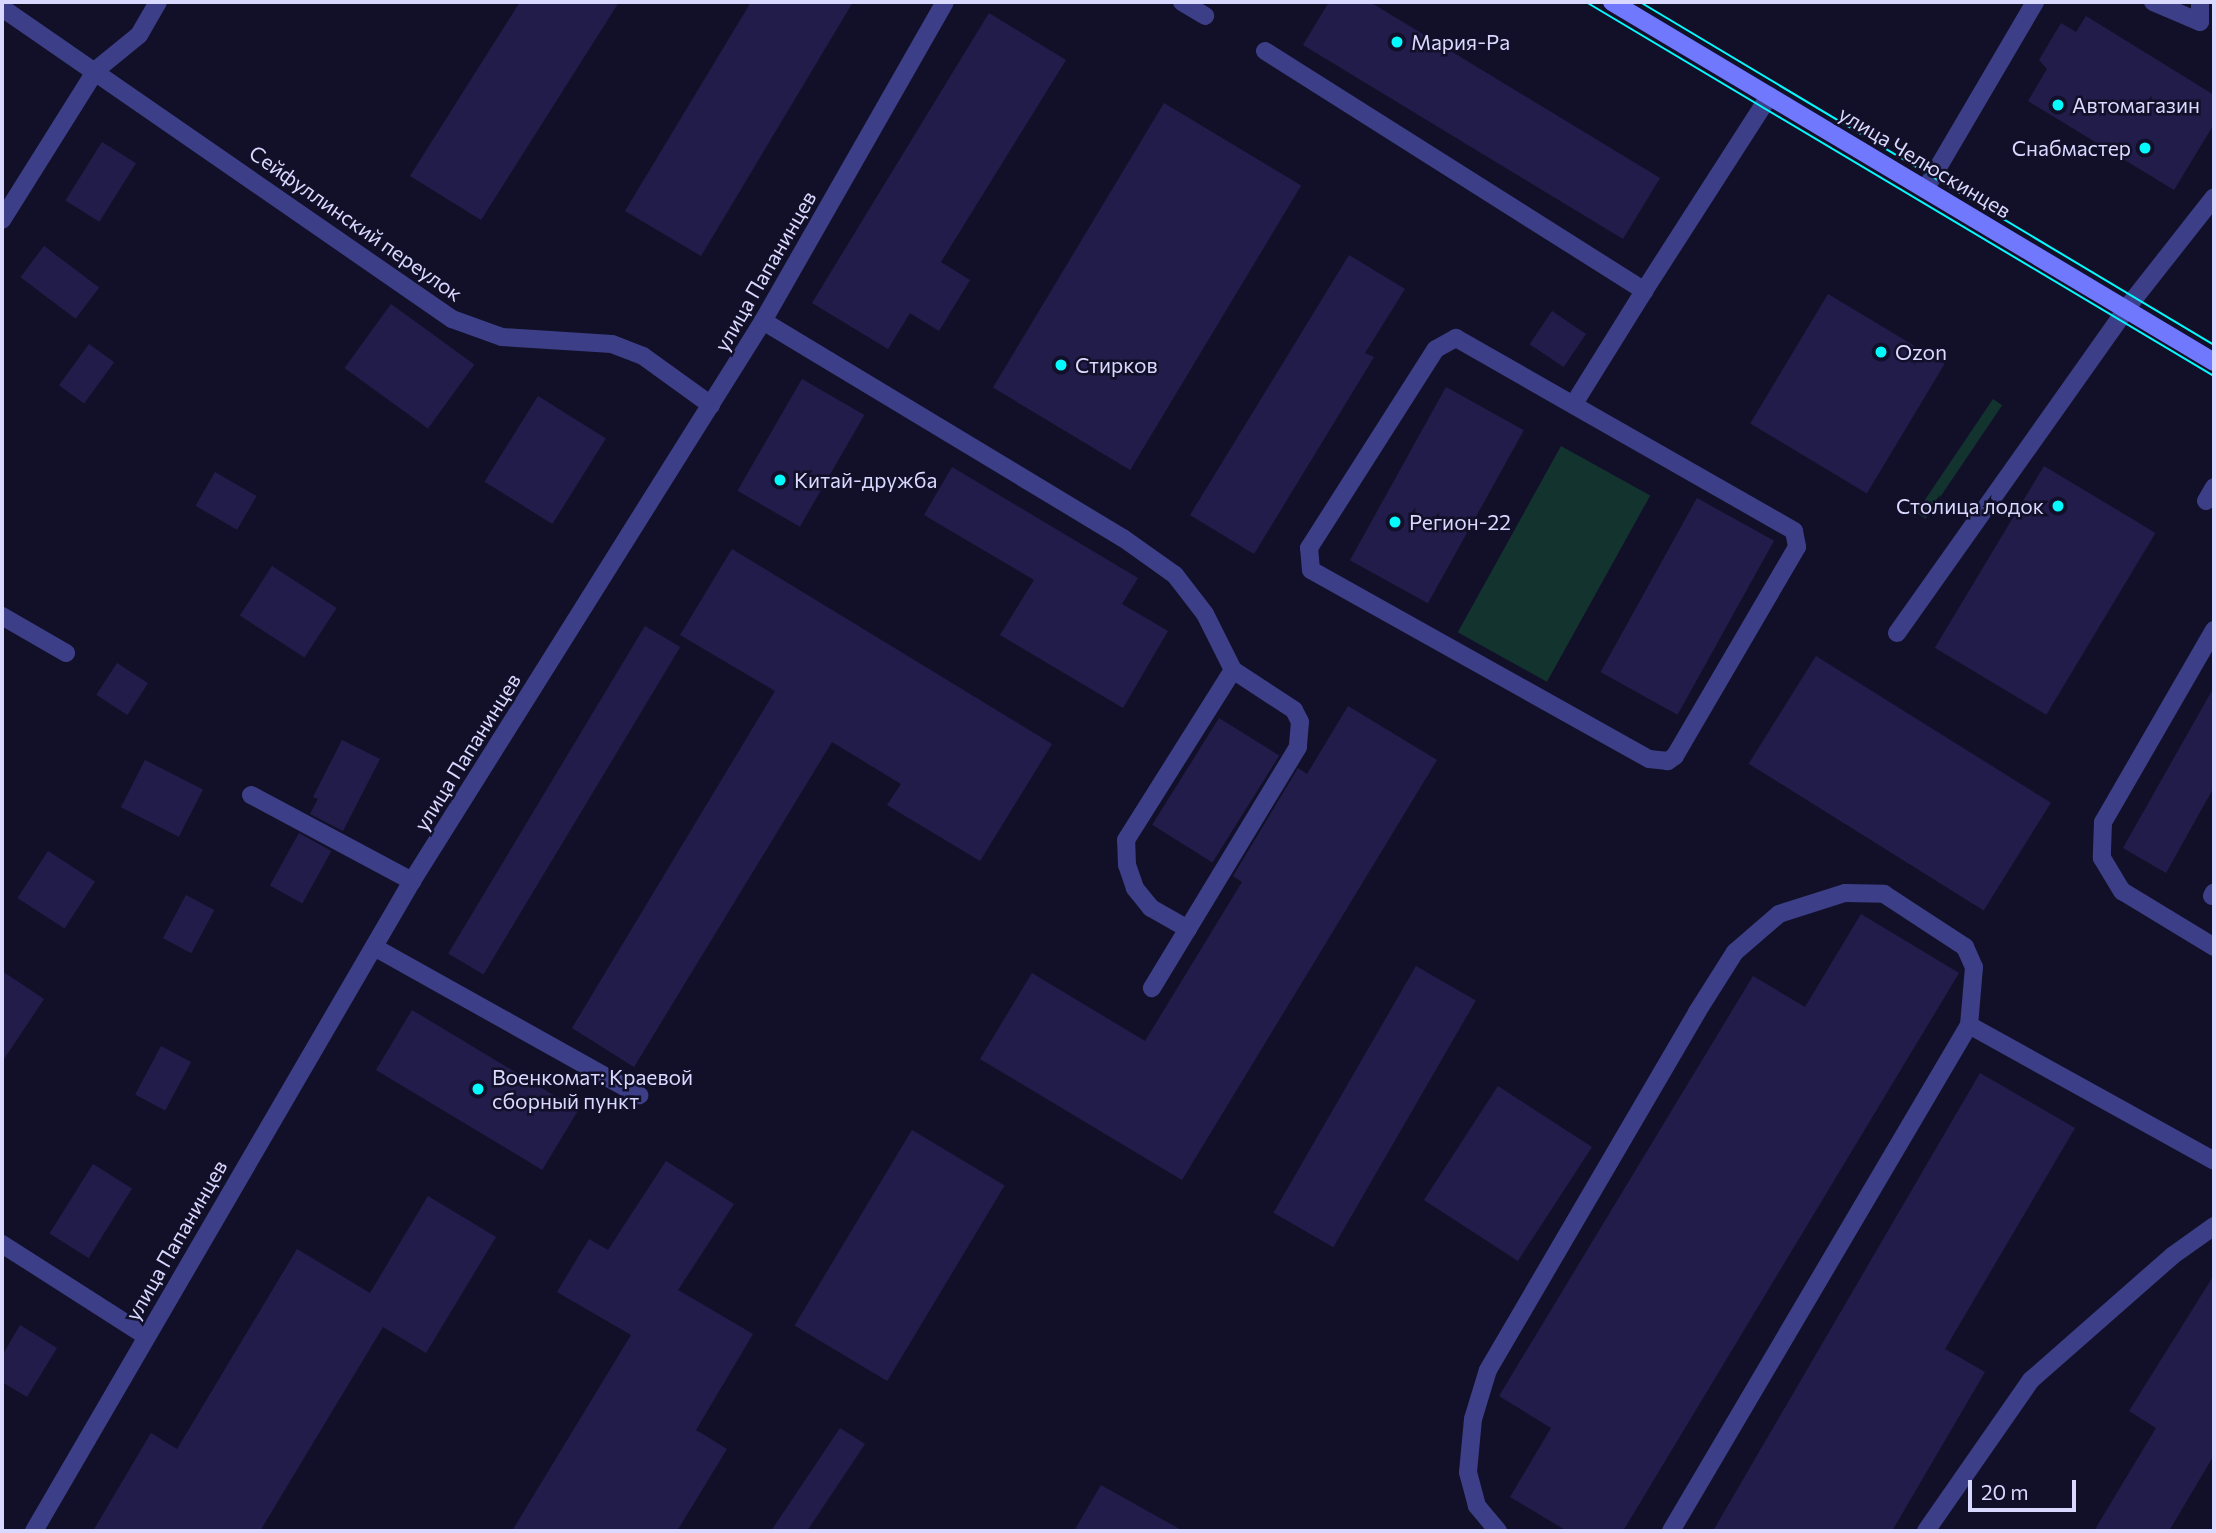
<!DOCTYPE html>
<meta charset="utf-8">
<style>
body{margin:0}
#map{position:relative;width:2216px;height:1533px;overflow:hidden;background:#121029;font-family:Commissioner,sans-serif}
div>[style]{position:absolute}
.green>*{inset:0;background:#13332f;transform-origin:0 0}
.building>*{inset:0;background:#221c4a;transform-origin:0 0}
.service>*{height:18px;margin:-9px;padding:0 9px;transform-origin:9px;border-radius:9px;background:#3c3f87}
.minor>*{height:18px;margin:-9px;padding:0 9px;transform-origin:9px;border-radius:9px;background:#3c3f87}
.secondary>*{height:18px;margin:-9px;padding:0 9px;transform-origin:9px;border-radius:9px;background:#7078fe}
.tram>*{height:2px;margin:-1px;padding:0 1px;transform-origin:1px;border-radius:1px;background:#05fafe}
.dots>*{width:19px;height:19px;translate:-50% -50%;box-sizing:border-box;border:4px solid #121029;border-radius:50%}
span{translate:-50% -50%;white-space:nowrap;text-align:center;line-height:1.15;-webkit-text-stroke:5px #121029;paint-order:stroke}
.poi-label{font-size:21px;color:#d9d8ff}
.left{translate:0 -50%;text-align:left}
.right{translate:-100% -50%;text-align:right}
.street-label{font-size:21px;color:#d9d8ff}
.frame{position:absolute;inset:0;border:4px solid #d9d8ff;pointer-events:none}
.scale{position:absolute;left:1968px;top:1480px;width:108px;height:32px;box-sizing:border-box;border:4px solid #d9d8ff;border-top:0;padding-left:9px;font-size:21px;line-height:24px;white-space:nowrap;color:#d9d8ff;-webkit-text-stroke:5px #121029;paint-order:stroke}
</style>
<div id="map">
<div class="green">
<i style="left:1993px;top:399px;width:11px;height:137px;rotate:34deg"></i>
<i style="left:1561px;top:446px;width:102px;height:213px;rotate:29deg"></i>
</div>
<div class="building">
<i style="clip-path:polygon(520px 2px,619px 2px,481px 220px,410px 176px)"></i>
<i style="clip-path:polygon(751px 2px,853px 2px,701px 256px,625px 211px)"></i>
<i style="clip-path:polygon(1329px 2px,1370px 2px,1660px 178px,1623px 239px,1303px 45px)"></i>
<i style="clip-path:polygon(989px 13px,1066px 60px,941px 262px,970px 280px,939px 331px,910px 313px,888px 349px,812px 303px)"></i>
<i style="clip-path:polygon(2086px 16px,2214px 95px,2214px 124px,2174px 190px,2028px 101px,2047px 69px,2039px 60px,2061px 23px,2076px 32px)"></i>
<i style="left:1164px;top:103px;width:160px;height:332px;rotate:31deg"></i>
<i style="left:102px;top:142px;width:40px;height:69px;rotate:32deg"></i>
<i style="left:44px;top:246px;width:69px;height:39px;rotate:37deg"></i>
<i style="clip-path:polygon(1349px 255px,1405px 289px,1365px 353px,1374px 357px,1254px 554px,1190px 515px)"></i>
<i style="left:1828px;top:294px;width:136px;height:151px;rotate:31deg"></i>
<i style="left:391px;top:304px;width:103px;height:79px;rotate:36deg"></i>
<i style="left:1552px;top:311px;width:41px;height:40px;rotate:34deg"></i>
<i style="left:89px;top:344px;width:31px;height:51px;rotate:36deg"></i>
<i style="left:802px;top:379px;width:72px;height:129px;rotate:30deg"></i>
<i style="left:1446px;top:387px;width:89px;height:198px;rotate:29deg"></i>
<i style="left:538px;top:396px;width:80px;height:101px;rotate:32deg"></i>
<i style="left:2044px;top:466px;width:130px;height:212px;rotate:31deg"></i>
<i style="clip-path:polygon(952px 467px,1138px 578px,1122px 604px,1168px 631px,1123px 708px,1000px 635px,1034px 580px,924px 515px)"></i>
<i style="left:215px;top:472px;width:48px;height:39px;rotate:30deg"></i>
<i style="left:1697px;top:498px;width:88px;height:199px;rotate:29deg"></i>
<i style="clip-path:polygon(732px 549px,1052px 744px,980px 861px,887px 805px,901px 784px,832px 742px,634px 1067px,572px 1028px,775px 691px,680px 635px)"></i>
<i style="left:272px;top:566px;width:77px;height:59px;rotate:33deg"></i>
<i style="left:645px;top:626px;width:41px;height:382px;rotate:31deg"></i>
<i style="left:1816px;top:656px;width:277px;height:127px;rotate:32deg"></i>
<i style="left:117px;top:663px;width:37px;height:38px;rotate:33deg"></i>
<i style="clip-path:polygon(2214px 687px,2214px 787px,2166px 873px,2123px 848px)"></i>
<i style="clip-path:polygon(1348px 706px,1437px 760px,1182px 1180px,980px 1059px,1032px 973px,1145px 1041px,1242px 882px,1233px 876px,1298px 768px,1307px 774px)"></i>
<i style="left:1219px;top:718px;width:71px;height:126px;rotate:32deg"></i>
<i style="clip-path:polygon(342px 740px,380px 759px,343px 831px,310px 814px,318px 799px,313px 797px)"></i>
<i style="left:145px;top:760px;width:65px;height:53px;rotate:27deg"></i>
<i style="left:299px;top:833px;width:37px;height:60px;rotate:29deg"></i>
<i style="left:48px;top:851px;width:56px;height:56px;rotate:33deg"></i>
<i style="left:186px;top:895px;width:32px;height:49px;rotate:28deg"></i>
<i style="clip-path:polygon(1861px 914px,1959px 973px,1623px 1531px,1567px 1531px,1510px 1497px,1551px 1428px,1499px 1396px,1753px 976px,1805px 1007px)"></i>
<i style="left:1416px;top:966px;width:69px;height:285px;rotate:30deg"></i>
<i style="clip-path:polygon(2px 971px,44px 999px,2px 1062px)"></i>
<i style="left:412px;top:1010px;width:194px;height:70px;rotate:31deg"></i>
<i style="left:161px;top:1046px;width:34px;height:55px;rotate:28deg"></i>
<i style="clip-path:polygon(1980px 1073px,2075px 1128px,1945px 1349px,1985px 1372px,1892px 1531px,1713px 1531px)"></i>
<i style="left:1498px;top:1086px;width:112px;height:136px;rotate:33deg"></i>
<i style="left:912px;top:1130px;width:108px;height:228px;rotate:31deg"></i>
<i style="clip-path:polygon(666px 1161px,734px 1204px,678px 1290px,753px 1334px,696px 1430px,727px 1449px,677px 1531px,512px 1531px,631px 1335px,557px 1292px,589px 1239px,608px 1250px)"></i>
<i style="left:93px;top:1164px;width:46px;height:82px;rotate:32deg"></i>
<i style="clip-path:polygon(428px 1196px,496px 1237px,426px 1353px,383px 1327px,260px 1531px,93px 1531px,151px 1433px,177px 1449px,297px 1249px,370px 1293px)"></i>
<i style="clip-path:polygon(2214px 1275px,2214px 1455px,2169px 1531px,2094px 1531px,2156px 1428px,2129px 1411px)"></i>
<i style="clip-path:polygon(20px 1325px,57px 1348px,27px 1397px,2px 1382px,2px 1356px)"></i>
<i style="clip-path:polygon(840px 1428px,865px 1444px,807px 1531px,771px 1531px)"></i>
<i style="clip-path:polygon(1101px 1485px,1183px 1531px,1074px 1531px)"></i>
</div>
<div class="service">
<i style="left:1182px;top:2px;width:27px;rotate:31deg"></i>
<i style="left:2153px;top:2px;width:51px;rotate:23.1deg"></i>
<i style="left:2200px;top:22px;width:20px;rotate:-90deg"></i>
<i style="left:1265px;top:51px;width:449px;rotate:32.3deg"></i>
<i style="left:1644px;top:291px;width:232px;rotate:-57.3deg"></i>
<i style="left:1926px;top:188px;width:216px;rotate:-59.6deg"></i>
<i style="left:763px;top:321px;width:420px;rotate:31.1deg"></i>
<i style="left:1123px;top:538px;width:64px;rotate:35.4deg"></i>
<i style="left:1175px;top:575px;width:49px;rotate:52.4deg"></i>
<i style="left:1205px;top:614px;width:63px;rotate:63.4deg"></i>
<i style="left:1233px;top:670px;width:73px;rotate:33.3deg"></i>
<i style="left:1294px;top:710px;width:13px;rotate:63deg"></i>
<i style="left:1300px;top:722px;width:25px;rotate:95deg"></i>
<i style="left:1298px;top:747px;width:282px;rotate:121.2deg"></i>
<i style="left:1456px;top:338px;width:389px;rotate:29.7deg"></i>
<i style="left:1794px;top:531px;width:16px;rotate:79deg"></i>
<i style="left:1797px;top:547px;width:242px;rotate:120.3deg"></i>
<i style="left:1675px;top:756px;width:9px;rotate:144deg"></i>
<i style="left:1668px;top:761px;width:19px;rotate:-174deg"></i>
<i style="left:1649px;top:759px;width:387px;rotate:-150.8deg"></i>
<i style="left:1311px;top:570px;width:22px;rotate:-95deg"></i>
<i style="left:1309px;top:548px;width:236px;rotate:-57.5deg"></i>
<i style="left:1436px;top:349px;width:23px;rotate:-29deg"></i>
<i style="left:1575px;top:402px;width:131px;rotate:-58.1deg"></i>
<i style="left:2206px;top:501px;width:16px;rotate:-60deg"></i>
<i style="left:2px;top:616px;width:74px;rotate:30deg"></i>
<i style="left:2214px;top:630px;width:222px;rotate:120deg"></i>
<i style="left:2103px;top:822px;width:36px;rotate:92deg"></i>
<i style="left:2102px;top:858px;width:39px;rotate:59deg"></i>
<i style="left:2122px;top:891px;width:108px;rotate:31.3deg"></i>
<i style="left:1897px;top:633px;width:397px;rotate:-54.7deg"></i>
<i style="left:2126px;top:309px;width:142px;rotate:-51.8deg"></i>
<i style="left:251px;top:795px;width:183px;rotate:28.1deg"></i>
<i style="left:2212px;top:896px;width:4px;rotate:-63deg"></i>
<i style="left:1188px;top:929px;width:43px;rotate:-150.4deg"></i>
<i style="left:1151px;top:908px;width:26px;rotate:-129deg"></i>
<i style="left:1135px;top:888px;width:24px;rotate:-109deg"></i>
<i style="left:1127px;top:865px;width:25px;rotate:-92deg"></i>
<i style="left:1126px;top:840px;width:201px;rotate:-57.8deg"></i>
<i style="left:374px;top:947px;width:304px;rotate:29.2deg"></i>
<i style="left:1969px;top:1025px;width:280px;rotate:29deg"></i>
<i style="left:1498px;top:1531px;width:33px;rotate:-130deg"></i>
<i style="left:1477px;top:1506px;width:35px;rotate:-105deg"></i>
<i style="left:1468px;top:1472px;width:53px;rotate:-84.6deg"></i>
<i style="left:1473px;top:1419px;width:51px;rotate:-73deg"></i>
<i style="left:1488px;top:1370px;width:415px;rotate:-59.7deg"></i>
<i style="left:1697px;top:1012px;width:71px;rotate:-57.7deg"></i>
<i style="left:1735px;top:952px;width:58px;rotate:-40.8deg"></i>
<i style="left:1779px;top:914px;width:69px;rotate:-17.7deg"></i>
<i style="left:1845px;top:893px;width:39px;rotate:1deg"></i>
<i style="left:1884px;top:894px;width:97px;rotate:33.2deg"></i>
<i style="left:1965px;top:947px;width:22px;rotate:66deg"></i>
<i style="left:1974px;top:967px;width:58px;rotate:94.9deg"></i>
<i style="left:1969px;top:1025px;width:587px;rotate:120.5deg"></i>
<i style="left:1926px;top:1531px;width:184px;rotate:-55.2deg"></i>
<i style="left:2031px;top:1380px;width:188px;rotate:-41.3deg"></i>
<i style="left:2172px;top:1256px;width:52px;rotate:-35.5deg"></i>
</div>
<div class="minor">
<i style="left:2px;top:8px;width:547px;rotate:34.65deg"></i>
<i style="left:452px;top:319px;width:53px;rotate:19.8deg"></i>
<i style="left:502px;top:337px;width:110px;rotate:3.6deg"></i>
<i style="left:612px;top:344px;width:33px;rotate:21deg"></i>
<i style="left:643px;top:356px;width:84px;rotate:35.8deg"></i>
<i style="left:2px;top:220px;width:177px;rotate:-57.9deg"></i>
<i style="left:96px;top:70px;width:55px;rotate:-39.1deg"></i>
<i style="left:139px;top:35px;width:38px;rotate:-60deg"></i>
<i style="left:2px;top:1244px;width:171px;rotate:32.6deg"></i>
<i style="left:34px;top:1531px;width:752px;rotate:-59.82deg"></i>
<i style="left:412px;top:881px;width:661px;rotate:-57.92deg"></i>
<i style="left:763px;top:321px;width:367px;rotate:-60.3deg"></i>
</div>
<div class="secondary">
<i style="left:1612px;top:2px;width:701px;rotate:30.88deg"></i>
</div>
<div class="tram">
<i style="left:1586px;top:2px;width:731px;rotate:30.78deg"></i>
<i style="left:1640px;top:2px;width:669px;rotate:30.86deg"></i>
</div>
<div class="dots">
<i style="left:1397px;top:42px;background:#05fafe"></i>
<i style="left:2058px;top:105px;background:#05fafe"></i>
<i style="left:2145px;top:148px;background:#05fafe"></i>
<i style="left:1881px;top:352px;background:#05fafe"></i>
<i style="left:1061px;top:365px;background:#05fafe"></i>
<i style="left:780px;top:480px;background:#05fafe"></i>
<i style="left:2058px;top:506px;background:#05fafe"></i>
<i style="left:1395px;top:522px;background:#05fafe"></i>
<i style="left:478px;top:1089px;background:#05fafe"></i>
</div>
<div class="poi-label">
<span class="left" style="left:1411px;top:42px">Мария-Ра</span>
<span class="left" style="left:2072px;top:105px">Автомагазин</span>
<span class="right" style="left:2131px;top:148px">Снабмастер</span>
<span class="left" style="left:1895px;top:352px">Ozon</span>
<span class="left" style="left:1075px;top:365px">Стирков</span>
<span class="left" style="left:794px;top:480px">Китай-дружба</span>
<span class="right" style="left:2044px;top:506px">Столица лодок</span>
<span class="left" style="left:1409px;top:522px">Регион-22</span>
<span class="left" style="left:492px;top:1089px">Военкомат: Краевой<br>сборный пункт</span>
</div>
<div class="street-label">
<span style="left:1925px;top:162px;rotate:31deg">улица Челюскинцев</span>
<span style="left:356px;top:223px;rotate:35deg">Сейфуллинский переулок</span>
<span style="left:765px;top:271px;rotate:-60deg">улица Папанинцев</span>
<span style="left:467px;top:752px;rotate:-58deg">улица Папанинцев</span>
<span style="left:176px;top:1240px;rotate:-60deg">улица Папанинцев</span>
</div>
<div class="frame"></div>
<div class="scale">20 m</div>
</div>
